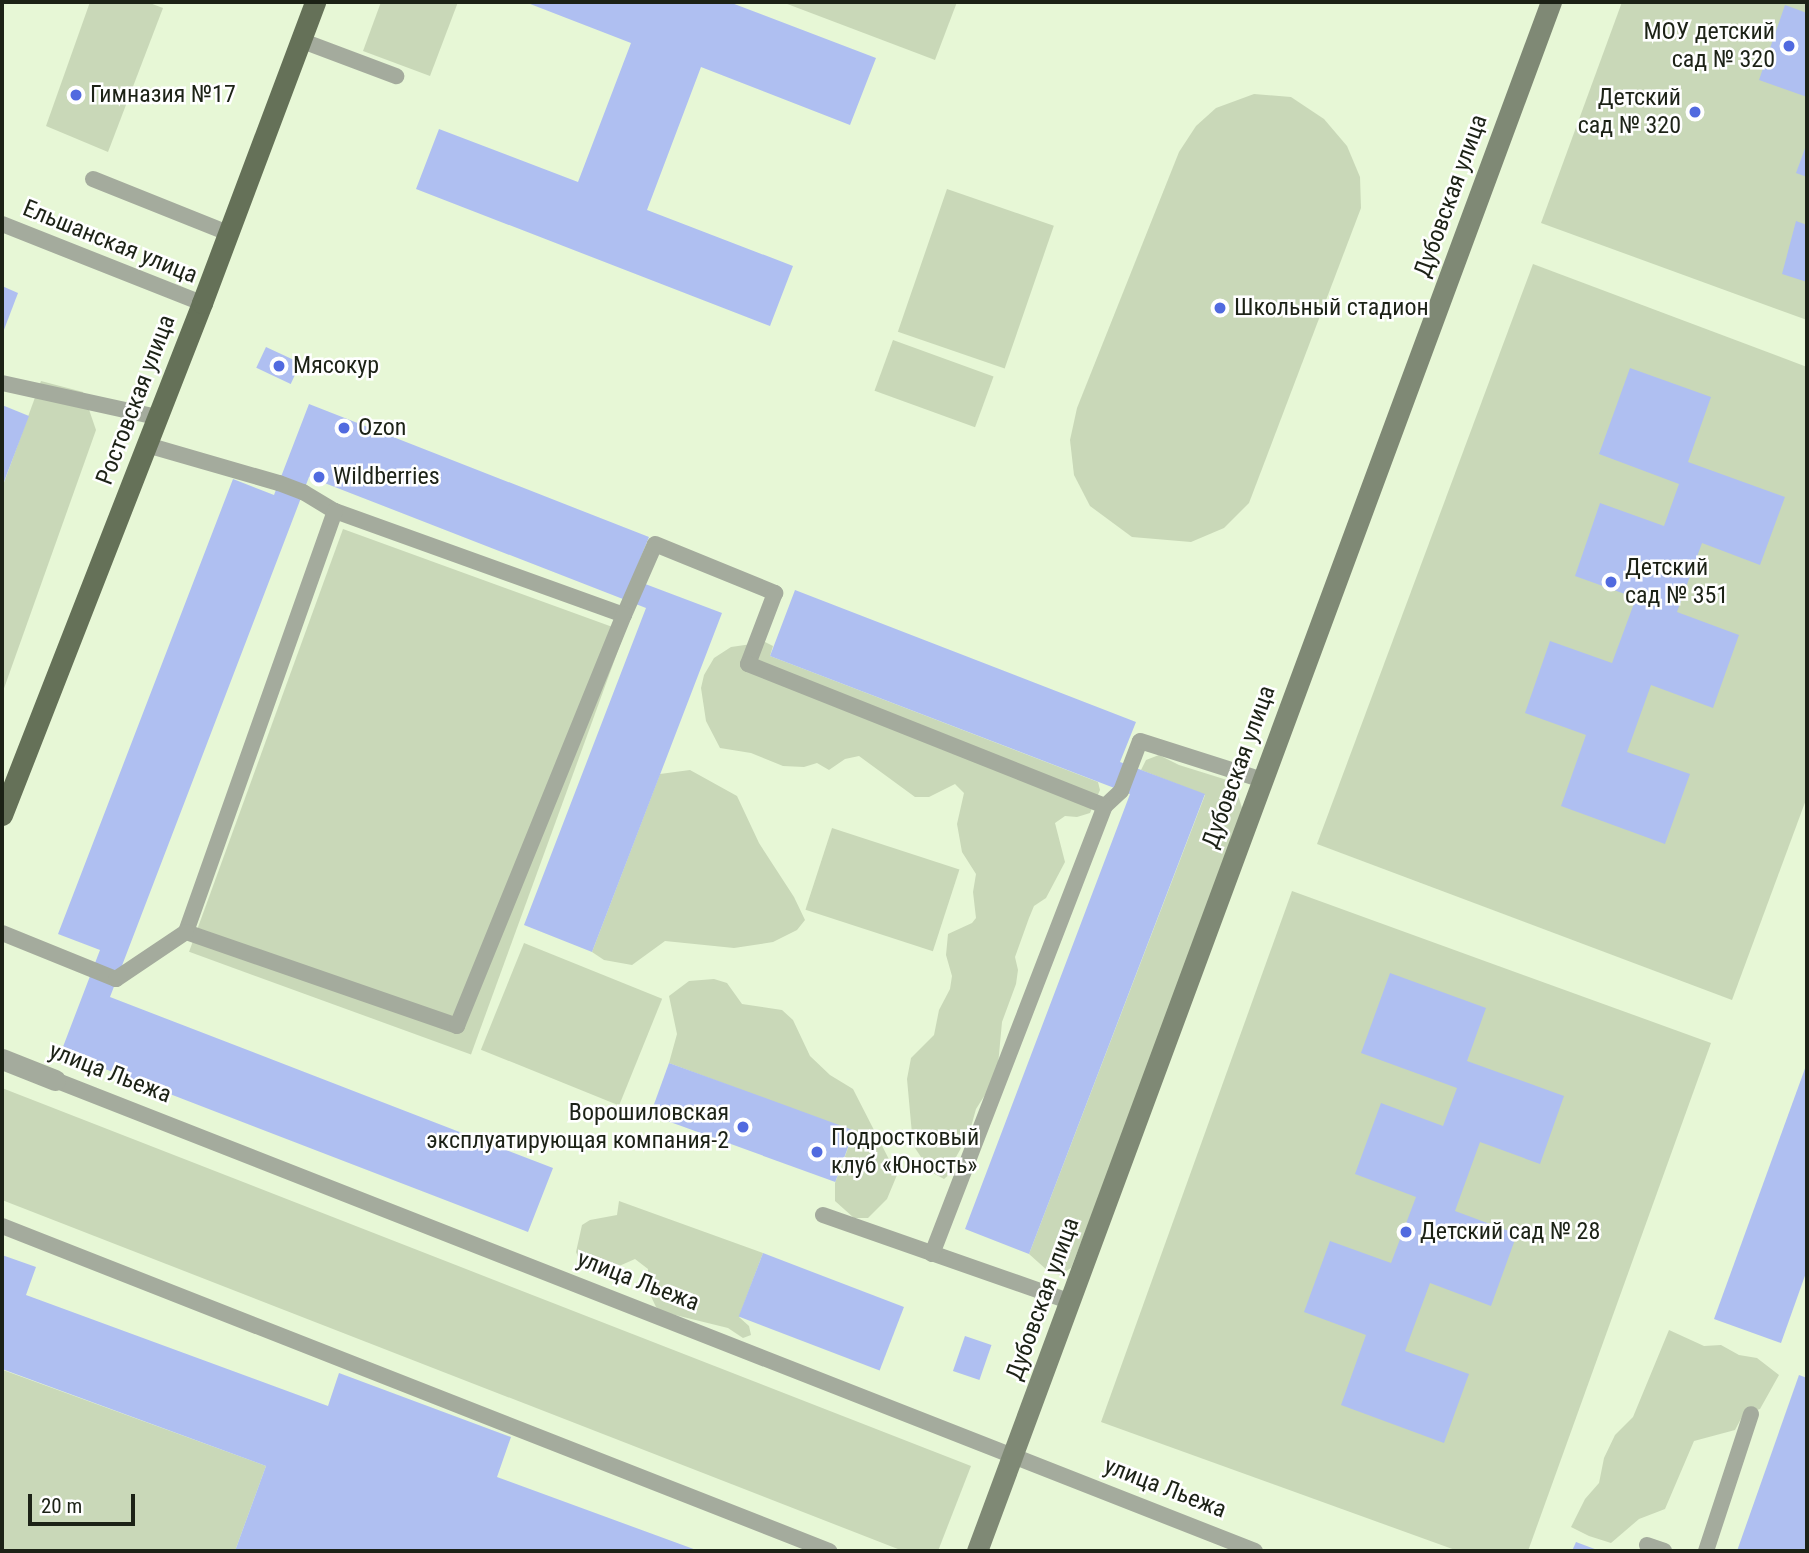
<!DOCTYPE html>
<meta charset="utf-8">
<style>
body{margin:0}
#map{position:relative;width:1809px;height:1553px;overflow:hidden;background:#e7f7d6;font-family:"Roboto Condensed",sans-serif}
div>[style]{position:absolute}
.green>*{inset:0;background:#c9d8b8;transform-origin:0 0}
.building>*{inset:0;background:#afbff1;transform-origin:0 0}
.lane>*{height:16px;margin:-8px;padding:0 8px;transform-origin:8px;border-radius:8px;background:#a4ab9d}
.street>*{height:21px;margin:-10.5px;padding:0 10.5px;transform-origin:10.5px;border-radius:10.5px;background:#a4ab9d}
.secondary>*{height:21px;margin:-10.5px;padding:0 10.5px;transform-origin:10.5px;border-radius:10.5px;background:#7f8975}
.primary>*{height:21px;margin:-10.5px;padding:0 10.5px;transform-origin:10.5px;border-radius:10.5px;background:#657158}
.dots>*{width:19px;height:19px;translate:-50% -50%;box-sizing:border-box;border:4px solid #fff;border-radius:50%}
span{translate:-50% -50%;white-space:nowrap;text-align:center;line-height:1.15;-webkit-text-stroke:5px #fff;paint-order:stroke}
.poi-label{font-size:24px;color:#1c2216}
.right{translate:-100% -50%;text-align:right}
.left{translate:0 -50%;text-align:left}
.street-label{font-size:24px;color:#1c2216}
.frame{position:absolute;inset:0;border:4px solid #1c2216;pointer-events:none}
.scale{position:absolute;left:28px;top:1494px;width:107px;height:32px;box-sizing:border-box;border:4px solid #1c2216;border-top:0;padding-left:9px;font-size:21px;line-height:24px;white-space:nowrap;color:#1c2216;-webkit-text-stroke:5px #fff;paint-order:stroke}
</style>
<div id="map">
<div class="green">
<i style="clip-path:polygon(90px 2px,147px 2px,163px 8px,108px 152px,46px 126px)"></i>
<i style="clip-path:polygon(381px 2px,458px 2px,430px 76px,363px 51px)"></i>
<i style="clip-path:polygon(782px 2px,957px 2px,935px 60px)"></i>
<i style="clip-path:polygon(1622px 2px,1807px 2px,1807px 320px,1541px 223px)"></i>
<i style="clip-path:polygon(1254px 94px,1291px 97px,1324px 119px,1347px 146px,1360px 177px,1361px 208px,1249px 503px,1224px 528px,1191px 542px,1132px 537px,1090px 506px,1074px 475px,1070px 440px,1077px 408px,1179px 152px,1196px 126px,1216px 108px)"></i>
<i style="left:947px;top:189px;width:113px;height:151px;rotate:19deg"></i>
<i style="clip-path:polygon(1533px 264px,1807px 367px,1807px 797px,1732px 1000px,1317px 844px)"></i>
<i style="left:893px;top:340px;width:107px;height:54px;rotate:20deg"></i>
<i style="clip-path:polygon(41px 381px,83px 392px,96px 430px,2px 694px,2px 488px)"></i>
<i style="left:343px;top:529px;width:300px;height:450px;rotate:20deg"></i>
<i style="clip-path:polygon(765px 642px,773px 646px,770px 656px,1098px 782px,1100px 790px,1090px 813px,1077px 817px,1065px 816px,1055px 823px,1065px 862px,1046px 898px,1034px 906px,1029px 918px,1015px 957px,1018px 970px,1016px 984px,1002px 1022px,997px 1076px,976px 1109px,969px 1134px,956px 1157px,954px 1170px,944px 1179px,931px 1172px,913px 1145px,907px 1079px,911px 1058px,934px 1035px,939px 1010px,950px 989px,952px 976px,946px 955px,948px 934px,972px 923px,976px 918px,973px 892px,976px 874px,962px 852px,957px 824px,964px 793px,955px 784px,929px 797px,915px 797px,859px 756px,845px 759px,829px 770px,817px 763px,804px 767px,783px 766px,751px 753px,720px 748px,706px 721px,701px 688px,704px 675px,714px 658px,731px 647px)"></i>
<i style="clip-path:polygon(1159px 755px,1179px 765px,1227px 780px,1238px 795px,1246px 821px,1071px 1268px,1060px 1275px,1048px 1271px,1029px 1254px,1205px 795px,1141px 770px,1146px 760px)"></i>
<i style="clip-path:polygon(690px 770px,737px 796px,759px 843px,794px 897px,805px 920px,797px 930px,773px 942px,734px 948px,665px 941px,632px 965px,604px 960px,592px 952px,660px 774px)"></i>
<i style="left:832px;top:828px;width:134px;height:86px;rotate:18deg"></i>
<i style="clip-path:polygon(1292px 891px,1711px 1043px,1528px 1551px,1458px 1551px,1101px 1422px)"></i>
<i style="left:524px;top:943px;width:149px;height:115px;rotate:22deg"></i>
<i style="clip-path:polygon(714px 979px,727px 983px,742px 1004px,782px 1010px,793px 1020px,810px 1056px,830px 1075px,853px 1089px,897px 1175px,887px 1199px,868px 1218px,854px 1218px,835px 1201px,835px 1183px,854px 1132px,669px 1063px,677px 1034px,669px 996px,689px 981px)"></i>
<i style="clip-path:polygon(2px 1088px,971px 1466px,938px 1551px,903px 1551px,2px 1200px)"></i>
<i style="clip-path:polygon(619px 1201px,763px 1253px,739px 1317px,749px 1326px,751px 1335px,743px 1338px,728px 1328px,663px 1312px,656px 1307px,648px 1290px,648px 1269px,635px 1259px,601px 1274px,583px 1269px,576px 1252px,582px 1225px,590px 1220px,617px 1215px)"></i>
<i style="clip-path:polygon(1669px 1330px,1704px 1346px,1721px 1345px,1739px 1355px,1757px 1358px,1779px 1375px,1760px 1409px,1743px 1415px,1735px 1430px,1694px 1441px,1665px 1509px,1639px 1519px,1611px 1543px,1589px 1536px,1571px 1527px,1585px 1499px,1599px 1483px,1604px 1458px,1615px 1435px,1633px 1417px)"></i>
<i style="clip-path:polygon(3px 1370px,266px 1466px,235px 1551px,2px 1551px)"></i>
</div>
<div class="building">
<i style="clip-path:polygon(525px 2px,729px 2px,876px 58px,850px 125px,701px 67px,647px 210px,793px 266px,770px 326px,416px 189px,439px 129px,578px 182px,631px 43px)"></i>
<i style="clip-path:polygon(1785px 5px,1807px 13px,1807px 97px,1759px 80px)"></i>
<i style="clip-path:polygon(1807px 143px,1807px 177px,1796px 173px)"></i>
<i style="clip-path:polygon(1796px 221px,1807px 225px,1807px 282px,1782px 274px)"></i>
<i style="clip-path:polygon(2px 286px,18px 293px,2px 335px)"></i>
<i style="left:266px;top:347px;width:38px;height:23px;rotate:25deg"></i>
<i style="clip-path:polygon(1630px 368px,1711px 397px,1688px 462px,1785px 497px,1760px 565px,1702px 543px,1677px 612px,1739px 635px,1713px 708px,1651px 685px,1627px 752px,1690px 774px,1665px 844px,1561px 806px,1586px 735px,1525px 713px,1550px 641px,1612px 663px,1636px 598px,1575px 576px,1600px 503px,1664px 526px,1679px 484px,1599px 454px)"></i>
<i style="clip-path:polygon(309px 404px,649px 537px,632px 579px,722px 613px,592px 952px,524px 925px,646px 608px,309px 477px,110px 997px,553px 1168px,528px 1232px,61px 1052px,100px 950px,58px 934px,233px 479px,274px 495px)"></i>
<i style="clip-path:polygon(2px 405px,29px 416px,2px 487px)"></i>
<i style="clip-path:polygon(795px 590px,1136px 722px,1120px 762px,1205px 794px,1029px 1254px,965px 1229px,1130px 794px,770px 656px)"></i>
<i style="clip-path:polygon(1390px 973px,1486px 1008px,1467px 1061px,1564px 1096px,1540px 1164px,1480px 1142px,1455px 1211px,1517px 1234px,1491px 1306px,1430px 1283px,1405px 1351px,1469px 1374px,1444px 1443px,1341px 1405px,1366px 1335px,1304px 1312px,1330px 1241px,1391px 1263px,1416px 1197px,1355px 1174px,1381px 1103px,1443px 1126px,1457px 1088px,1361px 1053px)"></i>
<i style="left:669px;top:1063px;width:197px;height:55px;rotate:20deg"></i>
<i style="clip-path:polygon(1807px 1063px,1807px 1270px,1781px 1343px,1714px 1319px)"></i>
<i style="left:763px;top:1253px;width:151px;height:68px;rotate:21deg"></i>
<i style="clip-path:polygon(2px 1255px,36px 1267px,26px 1295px,328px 1406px,339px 1373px,511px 1437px,497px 1477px,699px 1551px,235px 1551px,266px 1466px,2px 1369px)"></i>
<i style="left:965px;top:1336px;width:28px;height:37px;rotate:19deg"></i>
<i style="clip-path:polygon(1799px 1375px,1807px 1378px,1807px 1551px,1737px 1551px)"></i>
<i style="clip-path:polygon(1576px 1542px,1600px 1551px,1572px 1551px)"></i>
</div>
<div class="lane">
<i style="left:300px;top:40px;width:103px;rotate:20.6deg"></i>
<i style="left:93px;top:179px;width:145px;rotate:21.8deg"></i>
<i style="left:2px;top:224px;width:215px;rotate:21.6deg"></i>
<i style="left:2px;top:383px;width:159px;rotate:12.4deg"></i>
<i style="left:147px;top:445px;width:137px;rotate:16.1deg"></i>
<i style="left:279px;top:483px;width:26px;rotate:21deg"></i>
<i style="left:303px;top:492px;width:37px;rotate:31deg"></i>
<i style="left:335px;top:511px;width:307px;rotate:19.8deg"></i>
<i style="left:624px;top:615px;width:77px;rotate:-66.4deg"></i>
<i style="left:655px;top:544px;width:130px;rotate:22.2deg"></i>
<i style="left:775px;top:593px;width:76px;rotate:110.8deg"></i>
<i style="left:748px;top:664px;width:384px;rotate:21.7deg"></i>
<i style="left:1105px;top:806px;width:22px;rotate:-43deg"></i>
<i style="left:1121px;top:791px;width:53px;rotate:-69.2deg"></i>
<i style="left:1140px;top:741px;width:129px;rotate:17.6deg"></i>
<i style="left:335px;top:511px;width:447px;rotate:109.5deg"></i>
<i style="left:186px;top:932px;width:287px;rotate:19.1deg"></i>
<i style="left:457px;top:1026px;width:444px;rotate:-67.9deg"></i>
<i style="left:2px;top:933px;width:123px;rotate:22deg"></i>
<i style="left:116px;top:979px;width:84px;rotate:-33.9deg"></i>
<i style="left:55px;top:1080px;width:1289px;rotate:21.43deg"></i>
<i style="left:823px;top:1215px;width:260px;rotate:19.3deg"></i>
<i style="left:1068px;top:1301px;width:4px;rotate:90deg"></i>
<i style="left:2px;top:1226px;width:889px;rotate:21.45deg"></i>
<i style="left:932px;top:1254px;width:480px;rotate:-68.9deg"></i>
<i style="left:1647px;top:1545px;width:18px;rotate:19deg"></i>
<i style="left:1706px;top:1551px;width:144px;rotate:-71.8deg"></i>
</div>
<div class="street">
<i style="left:2px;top:1059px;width:57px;rotate:21.6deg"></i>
</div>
<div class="secondary">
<i style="left:977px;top:1551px;width:1652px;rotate:-69.67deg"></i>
</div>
<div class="primary">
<i style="left:2px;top:815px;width:550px;rotate:-68.66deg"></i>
<i style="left:202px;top:303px;width:322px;rotate:-69.4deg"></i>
</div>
<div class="dots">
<i style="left:1789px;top:46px;background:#516adf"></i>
<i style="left:76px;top:95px;background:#516adf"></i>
<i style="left:1695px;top:112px;background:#516adf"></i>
<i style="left:1220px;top:308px;background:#516adf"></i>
<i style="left:279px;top:366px;background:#516adf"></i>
<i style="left:344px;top:428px;background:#516adf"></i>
<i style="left:319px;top:477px;background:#516adf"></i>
<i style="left:1611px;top:582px;background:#516adf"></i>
<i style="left:743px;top:1127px;background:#516adf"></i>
<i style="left:817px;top:1152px;background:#516adf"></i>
<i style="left:1406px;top:1232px;background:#516adf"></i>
</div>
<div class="poi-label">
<span class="right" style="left:1775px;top:46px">МОУ детский<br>сад № 320</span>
<span class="left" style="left:90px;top:95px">Гимназия №17</span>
<span class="right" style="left:1681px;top:112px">Детский<br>сад № 320</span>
<span class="left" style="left:1234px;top:308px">Школьный стадион</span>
<span class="left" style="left:293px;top:366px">Мясокур</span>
<span class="left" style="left:358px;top:428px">Ozon</span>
<span class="left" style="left:333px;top:477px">Wildberries</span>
<span class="left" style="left:1625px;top:582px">Детский<br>сад № 351</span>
<span class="right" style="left:729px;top:1127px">Ворошиловская<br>эксплуатирующая компания-2</span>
<span class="left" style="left:831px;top:1152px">Подростковый<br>клуб «Юность»</span>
<span class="left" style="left:1420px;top:1232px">Детский сад № 28</span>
</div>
<div class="street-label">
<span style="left:1451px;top:196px;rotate:-70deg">Дубовская улица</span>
<span style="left:110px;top:242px;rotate:22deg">Ельшанская улица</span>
<span style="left:136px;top:400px;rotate:-69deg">Ростовская улица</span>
<span style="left:1239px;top:767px;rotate:-70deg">Дубовская улица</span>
<span style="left:110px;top:1073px;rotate:21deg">улица Льежа</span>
<span style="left:638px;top:1281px;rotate:21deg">улица Льежа</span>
<span style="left:1043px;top:1299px;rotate:-70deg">Дубовская улица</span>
<span style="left:1165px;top:1488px;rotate:21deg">улица Льежа</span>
</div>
<div class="frame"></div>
<div class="scale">20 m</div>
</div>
